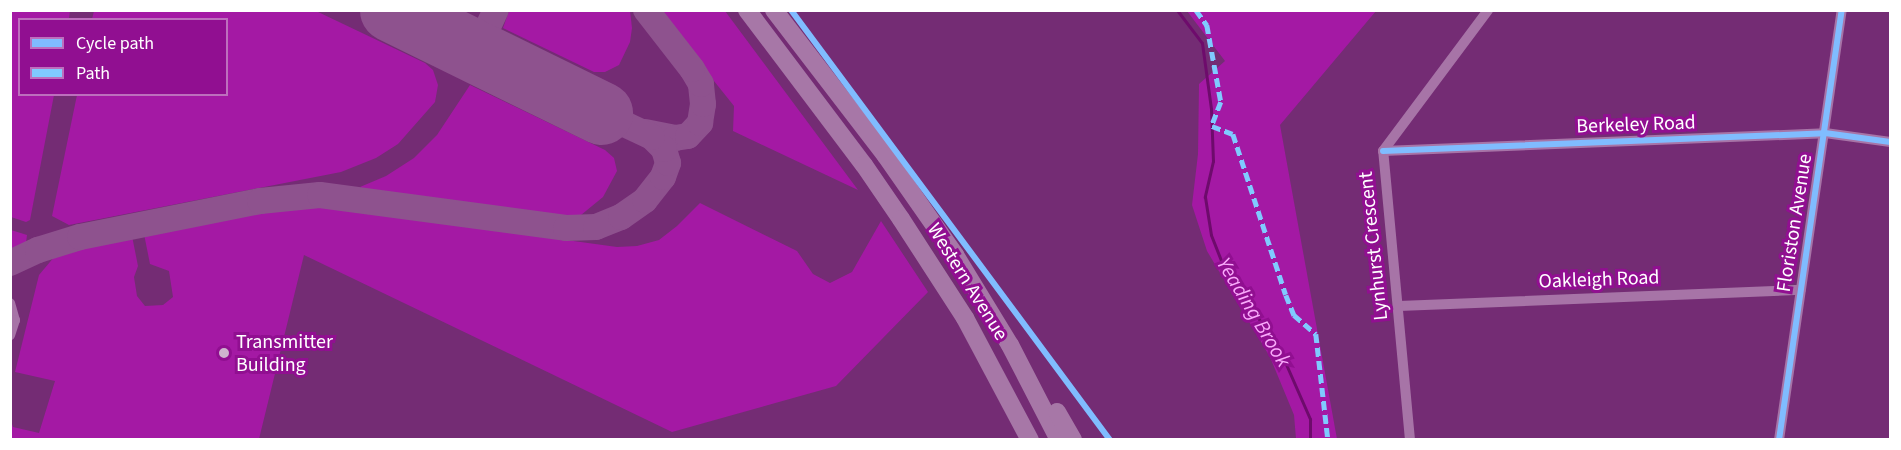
<!DOCTYPE html>
<style>
body{margin:0}
#map{position:relative;width:1901px;height:450px;overflow:hidden;background:#742c74;font-family:"Source Sans 3",sans-serif}
div>[style]{position:absolute}
.green>*{inset:0;background:#a419a4}
.stream>*{height:3px;margin:-1.5px;padding:0 1.5px;transform-origin:1.5px;border-radius:1.5px;background:#6e0b6c}
.taxiway>*{height:26px;margin:-13px;padding:0 13px;transform-origin:13px;border-radius:13px;background:#8e528e}
.runway>*{height:63px;margin:-31.5px;padding:0 31.5px;transform-origin:31.5px;border-radius:31.5px;background:#8e528e}
.street>*{height:10px;margin:-5px;padding:0 5px;transform-origin:5px;border-radius:5px;background:#a774a7}
.highway>*{height:18px;margin:-9px;padding:0 9px;transform-origin:9px;border-radius:9px;background:#a777a7}
.quiet>*{height:4.5px;margin-top:-2.25px;transform-origin:0;background:repeating-linear-gradient(90deg,#80caff 0 9px,transparent 0 13.5px)}
.cycleway>*{height:6px;margin:-3px;padding:0 3px;transform-origin:3px;border-radius:3px;background:#80bcff}
.dots>*{width:16px;height:16px;translate:-50% -50%;box-sizing:border-box;border:3px solid #910f91;border-radius:50%}
span{translate:-50% -50%;white-space:nowrap;text-align:center;line-height:1.15;-webkit-text-stroke:6px #910f91;paint-order:stroke}
.street-label{font-size:20px;color:#fff}
.poi-label{font-size:20px;color:#fff}
.left{translate:0 -50%;text-align:left}
.water-label{font-size:21px;color:#f9aafb;font-style:italic}
.frame{position:absolute;inset:0;border:12px solid #fff;pointer-events:none}
.legend{position:absolute;left:18px;top:18px;width:210px;height:78px;box-sizing:border-box;background:#910f91;border:2px solid #bd6fbd;margin:0;padding:8px 10px;list-style:none;font-size:18px;color:#fff}
.legend li{display:flex;align-items:center;gap:12px;height:30px}
.legend b{width:30px;border:2px solid #bd6fbd}
</style>
<div id="map">
<div class="green">
<i style="clip-path:polygon(10px 11px,70px 11px,69px 19px,20px 20px,20px 94px,54px 95px,30px 220px,26px 222px,11px 217px)"></i>
<i style="clip-path:polygon(94px 11px,316px 11px,425px 63px,433px 70px,438px 85px,435px 102px,398px 144px,376px 158px,341px 172px,69px 225px,52px 216px,77px 95px,226px 94px,226px 20px,92px 19px)"></i>
<i style="clip-path:polygon(630px 11px,632px 28px,630px 42px,619px 65px,605px 72px,594px 72px,503px 28px,509px 11px)"></i>
<i style="clip-path:polygon(658px 11px,725px 11px,858px 190px,733px 131px,734px 106px)"></i>
<i style="clip-path:polygon(1187px 11px,1376px 11px,1280px 125px,1337px 439px,1296px 439px,1294px 415px,1270px 357px,1207px 251px,1192px 205px,1198px 154px,1199px 84px,1225px 61px)"></i>
<i style="clip-path:polygon(470px 85px,605px 150px,614px 158px,617px 171px,603px 197px,581px 215px,565px 216px,362px 189px,360px 187px,386px 176px,414px 158px,437px 135px)"></i>
<i style="clip-path:polygon(700px 203px,797px 251px,813px 274px,830px 283px,852px 272px,881px 221px,928px 292px,836px 386px,672px 432px,304px 255px,259px 439px,11px 439px,11px 421px,13px 427px,39px 433px,55px 381px,15px 372px,39px 275px,55px 256px,77px 246px,132px 236px,138px 266px,134px 277px,137px 296px,145px 306px,163px 305px,173px 297px,169px 271px,150px 264px,144px 234px,297px 205px,314px 205px,617px 247px,637px 246px,659px 240px,677px 226px)"></i>
<i style="clip-path:polygon(11px 230px,27px 235px,26px 243px,11px 251px)"></i>
</div>
<div class="stream">
<i style="left:1177px;top:10px;width:41px;rotate:52.9deg"></i>
<i style="left:1202px;top:43px;width:67px;rotate:82.2deg"></i>
<i style="left:1211px;top:109px;width:52px;rotate:87.8deg"></i>
<i style="left:1213px;top:161px;width:37px;rotate:103deg"></i>
<i style="left:1205px;top:197px;width:38px;rotate:81deg"></i>
<i style="left:1211px;top:235px;width:41px;rotate:68.5deg"></i>
<i style="left:1226px;top:273px;width:90px;rotate:54.5deg"></i>
<i style="left:1278px;top:346px;width:80px;rotate:66.3deg"></i>
<i style="left:1310px;top:419px;width:21px;rotate:90deg"></i>
</div>
<div class="taxiway">
<i style="left:446px;top:37px;width:21px;rotate:8deg"></i>
<i style="left:467px;top:40px;width:9px;rotate:-13deg"></i>
<i style="left:476px;top:38px;width:12px;rotate:-35deg"></i>
<i style="left:486px;top:31px;width:23px;rotate:-65deg"></i>
<i style="left:645px;top:132px;width:31px;rotate:11deg"></i>
<i style="left:675px;top:138px;width:13px;rotate:-9deg"></i>
<i style="left:688px;top:136px;width:18px;rotate:-47deg"></i>
<i style="left:700px;top:123px;width:19px;rotate:-81deg"></i>
<i style="left:703px;top:104px;width:20px;rotate:-96deg"></i>
<i style="left:701px;top:84px;width:17px;rotate:-121deg"></i>
<i style="left:692px;top:69px;width:75px;rotate:-127.9deg"></i>
<i style="left:10px;top:263px;width:31px;rotate:-25deg"></i>
<i style="left:38px;top:250px;width:44px;rotate:-17.2deg"></i>
<i style="left:80px;top:237px;width:184px;rotate:-11.3deg"></i>
<i style="left:260px;top:201px;width:60px;rotate:-5.7deg"></i>
<i style="left:320px;top:195px;width:248px;rotate:7.6deg"></i>
<i style="left:566px;top:228px;width:30px;rotate:-2deg"></i>
<i style="left:596px;top:227px;width:27px;rotate:-22deg"></i>
<i style="left:621px;top:217px;width:29px;rotate:-35deg"></i>
<i style="left:645px;top:200px;width:29px;rotate:-52deg"></i>
<i style="left:663px;top:177px;width:15px;rotate:-70deg"></i>
<i style="left:668px;top:163px;width:15px;rotate:-106deg"></i>
<i style="left:664px;top:149px;width:17px;rotate:-135deg"></i>
<i style="left:652px;top:137px;width:56px;rotate:-154.8deg"></i>
</div>
<div class="runway">
<i style="left:391px;top:10px;width:234px;rotate:26.1deg"></i>
</div>
<div class="street">
<i style="left:1383px;top:151px;width:442px;rotate:-2.3deg"></i>
<i style="left:1825px;top:133px;width:66px;rotate:7.9deg"></i>
<i style="left:10px;top:303px;width:18px;rotate:74deg"></i>
<i style="left:15px;top:320px;width:16px;rotate:108deg"></i>
<i style="left:1399px;top:306px;width:402px;rotate:-2.3deg"></i>
<i style="left:1410px;top:440px;width:290px;rotate:-95.3deg"></i>
<i style="left:1383px;top:151px;width:176px;rotate:-53.3deg"></i>
<i style="left:1779px;top:440px;width:435px;rotate:-81.7deg"></i>
</div>
<div class="highway">
<i style="left:747px;top:10px;width:194px;rotate:53deg"></i>
<i style="left:864px;top:165px;width:65px;rotate:55.6deg"></i>
<i style="left:901px;top:219px;width:118px;rotate:57.1deg"></i>
<i style="left:965px;top:318px;width:138px;rotate:62deg"></i>
<i style="left:774px;top:10px;width:184px;rotate:52.5deg"></i>
<i style="left:886px;top:156px;width:121px;rotate:55.1deg"></i>
<i style="left:955px;top:255px;width:105px;rotate:58.6deg"></i>
<i style="left:1010px;top:345px;width:107px;rotate:62.7deg"></i>
<i style="left:1057px;top:412px;width:32px;rotate:60deg"></i>
</div>
<div class="quiet">
<i style="left:1196px;top:10px;width:19px;rotate:54deg"></i>
<i style="left:1207px;top:25px;width:78px;rotate:79.7deg"></i>
<i style="left:1221px;top:102px;width:26px;rotate:111deg"></i>
<i style="left:1212px;top:126px;width:22px;rotate:21deg"></i>
<i style="left:1233px;top:134px;width:169px;rotate:71.8deg"></i>
<i style="left:1286px;top:295px;width:22px;rotate:68deg"></i>
<i style="left:1294px;top:315px;width:29px;rotate:41deg"></i>
<i style="left:1316px;top:334px;width:107px;rotate:83.5deg"></i>
</div>
<div class="cycleway">
<i style="left:791px;top:10px;width:535px;rotate:53.43deg"></i>
<i style="left:1383px;top:151px;width:442px;rotate:-2.3deg"></i>
<i style="left:1825px;top:133px;width:66px;rotate:7.9deg"></i>
<i style="left:1779px;top:440px;width:435px;rotate:-81.7deg"></i>
</div>
<div class="dots">
<i style="left:224px;top:353px;background:#ceb5ce"></i>
</div>
<div class="street-label">
<span style="left:1636px;top:125px;rotate:-2deg">Berkeley Road</span>
<span style="left:1795px;top:223px;rotate:-81deg">Floriston Avenue</span>
<span style="left:1374px;top:246px;rotate:-96deg">Lynhurst Crescent</span>
<span style="left:1599px;top:280px;rotate:-2deg">Oakleigh Road</span>
<span style="left:967px;top:282px;rotate:58deg">Western Avenue</span>
</div>
<div class="poi-label">
<span class="left" style="left:236px;top:354px">Transmitter<br>Building</span>
</div>
<div class="water-label">
<span style="left:1254px;top:312px;rotate:59deg">Yeading Brook</span>
</div>
<div class="frame"></div>
<ul class="legend">
<li><b style="height:8px;background:#80bcff"></b>Cycle path</li>
<li><b style="height:8px;background:#80caff"></b>Path</li>
</ul>
</div>
